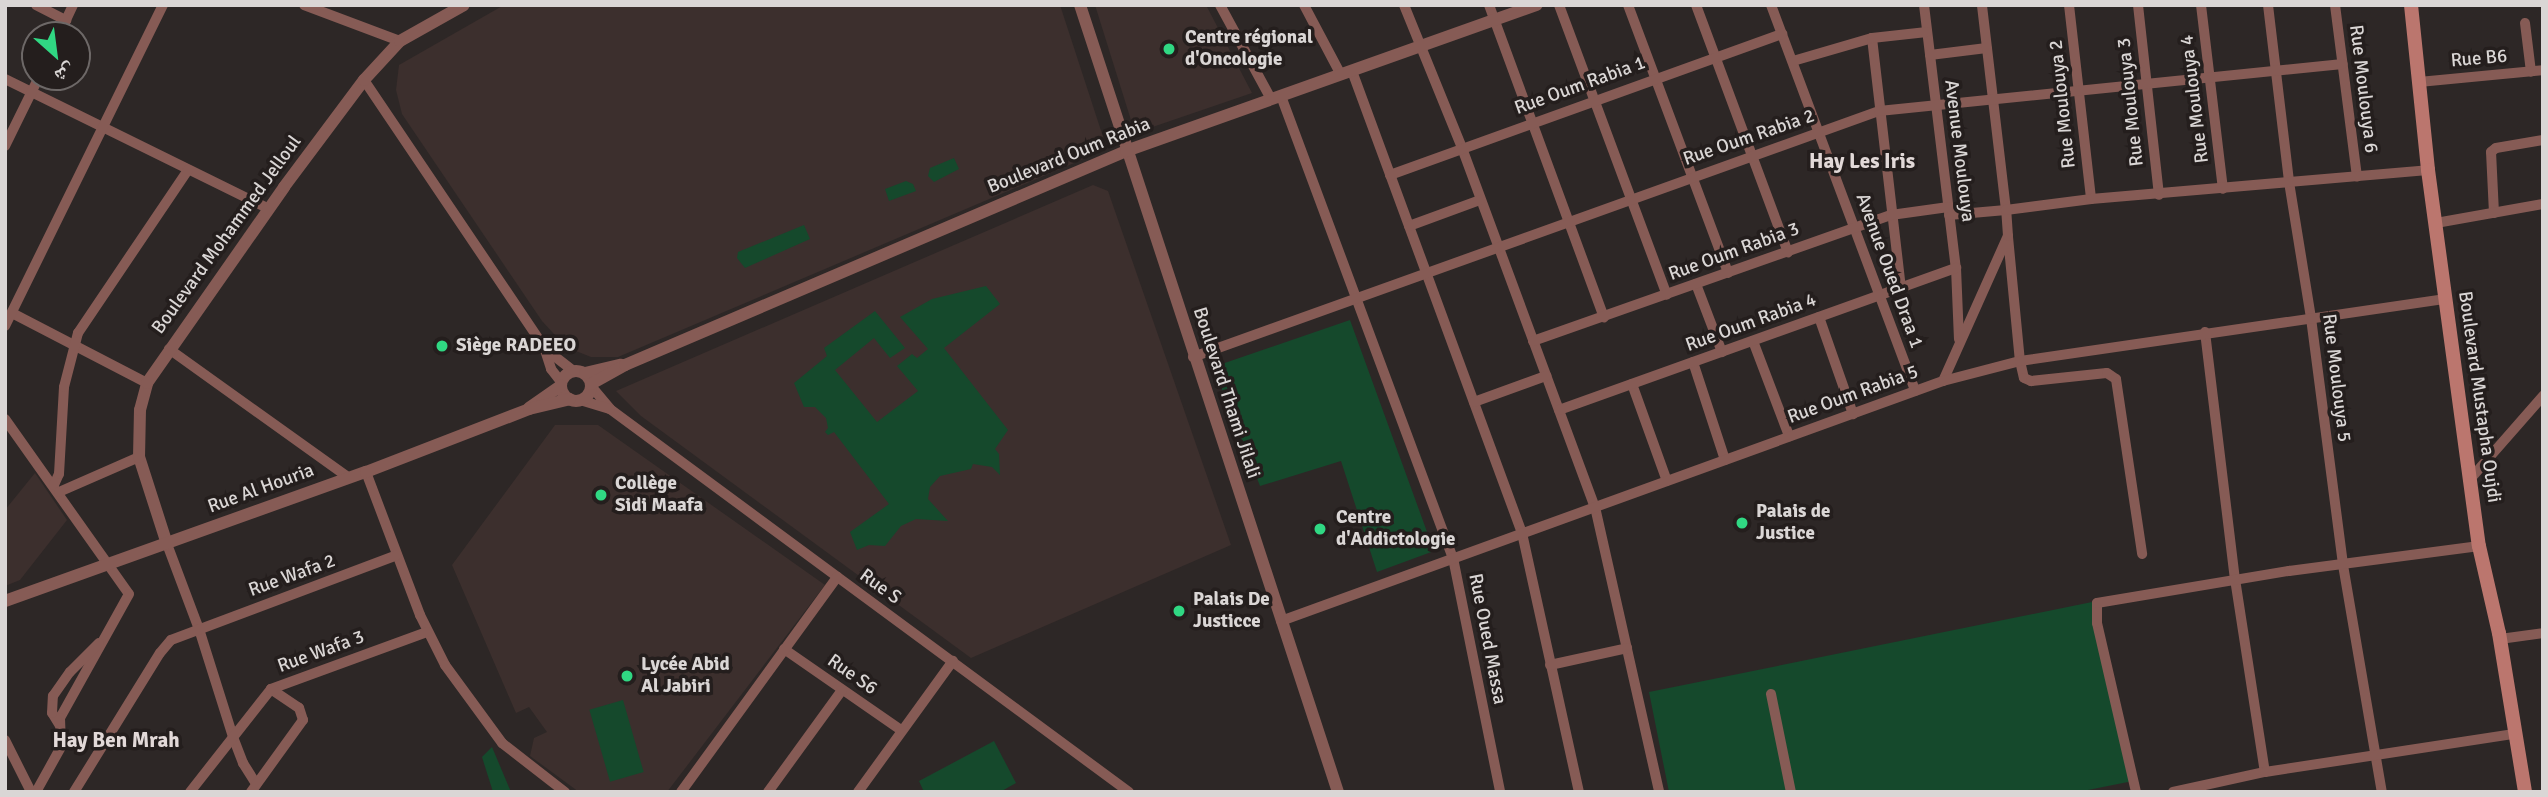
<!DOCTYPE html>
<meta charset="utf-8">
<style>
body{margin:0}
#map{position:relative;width:2548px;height:797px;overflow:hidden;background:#2d2726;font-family:Signika,"Noto Naskh Arabic",sans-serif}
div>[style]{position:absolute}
.built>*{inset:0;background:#3c2f2d}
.green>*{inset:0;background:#15492c;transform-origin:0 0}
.minor>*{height:10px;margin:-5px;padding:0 5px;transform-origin:5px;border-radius:5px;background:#865b55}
.tertiary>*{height:12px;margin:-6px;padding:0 6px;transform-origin:6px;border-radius:6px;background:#865b55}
.tertiary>.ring{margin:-6px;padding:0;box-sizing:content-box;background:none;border:12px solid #865b55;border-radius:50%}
.secondary>*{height:14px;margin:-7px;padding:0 7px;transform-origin:7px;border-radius:7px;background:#bb766e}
.dots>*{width:19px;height:19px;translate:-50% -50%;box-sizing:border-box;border:4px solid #241e1d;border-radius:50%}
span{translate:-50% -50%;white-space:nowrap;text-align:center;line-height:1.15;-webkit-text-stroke:7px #241e1d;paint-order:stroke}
.poi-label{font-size:19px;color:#dad6d5;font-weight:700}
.left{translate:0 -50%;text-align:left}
.street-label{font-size:19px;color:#dad6d5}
.neighbourhood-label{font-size:21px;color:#e2d9d8;font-weight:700}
.frame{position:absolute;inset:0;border:7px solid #dad6d5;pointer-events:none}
.north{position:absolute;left:21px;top:21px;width:70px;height:70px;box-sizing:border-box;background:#241e1d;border:2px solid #6d6867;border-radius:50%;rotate:152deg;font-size:19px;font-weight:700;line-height:28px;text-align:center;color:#dad6d5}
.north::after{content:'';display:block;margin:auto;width:24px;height:32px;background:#30d883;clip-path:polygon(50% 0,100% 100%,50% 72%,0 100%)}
</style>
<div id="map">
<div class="built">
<i style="clip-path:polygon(504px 5px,1060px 5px,1107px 149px,618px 357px,591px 357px,566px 347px,542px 321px,402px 114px,396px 90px,399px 65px)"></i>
<i style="clip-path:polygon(1095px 5px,1206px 5px,1252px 93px,1135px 133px)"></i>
<i style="clip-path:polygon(1093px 185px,1108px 191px,1231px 545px,971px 658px,641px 416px,616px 391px)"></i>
<i style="clip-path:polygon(555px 425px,598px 425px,825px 585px,667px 792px,579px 792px,530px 756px,534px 738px,547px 732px,529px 707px,516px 713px,452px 565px)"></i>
<i style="clip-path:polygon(35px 473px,67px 520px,20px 580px,5px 586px,5px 510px)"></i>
</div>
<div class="green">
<i style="clip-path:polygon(954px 158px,959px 169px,934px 182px,928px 176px,930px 168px)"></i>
<i style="clip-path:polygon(906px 181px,913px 184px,916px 191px,889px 201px,885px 189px)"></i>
<i style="clip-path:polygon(804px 225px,810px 239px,745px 268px,737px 258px,738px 252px)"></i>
<i style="clip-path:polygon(986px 286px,1000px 304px,944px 348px,1008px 430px,995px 449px,999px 454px,1000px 475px,992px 467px,973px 464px,971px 469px,940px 476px,930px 487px,928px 499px,948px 521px,916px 519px,901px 526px,885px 546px,869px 545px,857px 550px,850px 532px,889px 504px,834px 432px,828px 435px,825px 432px,828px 428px,826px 418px,815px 407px,804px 407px,794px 383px,827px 356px,824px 348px,875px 311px,905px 348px,890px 358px,874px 338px,835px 370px,877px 422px,918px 391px,897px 366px,912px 354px,917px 358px,928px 349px,900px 317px,932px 299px)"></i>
<i style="clip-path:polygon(1350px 320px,1434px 551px,1377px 572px,1341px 461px,1260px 486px,1213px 367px)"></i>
<i style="clip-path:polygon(2097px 601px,2133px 781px,2078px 792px,1669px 792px,1649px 692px)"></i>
<i style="left:623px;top:700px;width:75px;height:35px;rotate:74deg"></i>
<i style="clip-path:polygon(994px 741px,1016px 783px,1000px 792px,924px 792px,919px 781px)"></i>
<i style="clip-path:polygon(492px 747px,511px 792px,493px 792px,482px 757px)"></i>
</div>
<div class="minor">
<i style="left:36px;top:5px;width:34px;rotate:27deg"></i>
<i style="left:304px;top:5px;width:103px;rotate:20.6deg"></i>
<i style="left:1220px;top:5px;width:107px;rotate:61.5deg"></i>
<i style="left:1304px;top:5px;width:79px;rotate:62.1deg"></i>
<i style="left:1404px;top:5px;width:154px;rotate:67.9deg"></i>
<i style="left:1462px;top:148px;width:383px;rotate:69.7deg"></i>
<i style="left:1595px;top:507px;width:292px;rotate:77.3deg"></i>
<i style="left:1489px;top:5px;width:333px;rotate:69.8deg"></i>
<i style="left:1559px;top:5px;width:309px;rotate:69.6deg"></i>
<i style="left:1628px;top:5px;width:286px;rotate:69.5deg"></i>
<i style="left:1696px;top:5px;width:264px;rotate:69.6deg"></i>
<i style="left:1771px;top:5px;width:412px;rotate:69.5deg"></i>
<i style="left:1924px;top:5px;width:265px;rotate:83.1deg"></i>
<i style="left:1956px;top:268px;width:71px;rotate:87.6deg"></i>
<i style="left:2069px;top:5px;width:195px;rotate:83.5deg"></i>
<i style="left:2138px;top:5px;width:191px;rotate:83.7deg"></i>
<i style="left:2201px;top:5px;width:185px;rotate:83.2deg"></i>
<i style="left:2268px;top:5px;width:178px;rotate:83.2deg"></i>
<i style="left:2289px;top:182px;width:138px;rotate:80.8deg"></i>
<i style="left:2311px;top:318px;width:249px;rotate:82.6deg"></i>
<i style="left:2343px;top:565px;width:230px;rotate:80.3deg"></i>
<i style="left:2335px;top:5px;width:173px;rotate:82.7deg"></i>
<i style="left:2525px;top:23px;width:49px;rotate:83deg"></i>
<i style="left:59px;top:35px;width:33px;rotate:-65deg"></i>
<i style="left:1872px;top:38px;width:251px;rotate:83.4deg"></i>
<i style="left:1930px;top:55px;width:57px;rotate:-7deg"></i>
<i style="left:1793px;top:61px;width:82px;rotate:-16.2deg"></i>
<i style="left:1872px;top:38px;width:55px;rotate:-6.2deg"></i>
<i style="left:1352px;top:71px;width:492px;rotate:69.8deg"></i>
<i style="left:1522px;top:533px;width:265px;rotate:77.6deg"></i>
<i style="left:5px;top:79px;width:294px;rotate:26.2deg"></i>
<i style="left:364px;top:80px;width:322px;rotate:56deg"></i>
<i style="left:544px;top:347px;width:23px;rotate:72deg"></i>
<i style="left:551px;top:369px;width:18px;rotate:52deg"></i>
<i style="left:2419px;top:82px;width:125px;rotate:-5.5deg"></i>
<i style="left:1281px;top:96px;width:493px;rotate:69.6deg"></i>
<i style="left:1453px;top:558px;width:239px;rotate:78.6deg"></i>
<i style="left:5px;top:146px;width:77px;rotate:-63.8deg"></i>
<i style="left:1390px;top:175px;width:417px;rotate:-19.8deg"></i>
<i style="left:2494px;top:213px;width:61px;rotate:-92.8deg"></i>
<i style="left:2491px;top:152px;width:6px;rotate:-39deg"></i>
<i style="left:2496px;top:148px;width:48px;rotate:-9.7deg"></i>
<i style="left:1949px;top:215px;width:57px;rotate:-5deg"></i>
<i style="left:2006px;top:210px;width:206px;rotate:-96.7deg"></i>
<i style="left:2436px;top:223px;width:109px;rotate:-10.1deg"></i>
<i style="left:1409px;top:226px;width:76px;rotate:-20.1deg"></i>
<i style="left:2008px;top:237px;width:125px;rotate:84.5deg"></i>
<i style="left:2020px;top:361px;width:17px;rotate:77deg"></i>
<i style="left:2024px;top:378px;width:8px;rotate:23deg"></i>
<i style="left:2031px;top:381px;width:76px;rotate:-6deg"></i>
<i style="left:2107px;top:373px;width:11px;rotate:34deg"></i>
<i style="left:2116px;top:379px;width:177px;rotate:81.5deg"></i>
<i style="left:1696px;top:284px;width:73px;rotate:69.1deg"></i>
<i style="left:12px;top:313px;width:152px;rotate:27.4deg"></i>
<i style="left:1819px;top:317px;width:103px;rotate:70.7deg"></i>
<i style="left:5px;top:326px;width:358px;rotate:-63.8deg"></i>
<i style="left:2205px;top:332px;width:249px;rotate:83.1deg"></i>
<i style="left:2235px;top:579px;width:195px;rotate:81.2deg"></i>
<i style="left:1533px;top:341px;width:380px;rotate:-19.4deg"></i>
<i style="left:1891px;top:215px;width:58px;rotate:-8deg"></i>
<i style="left:1753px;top:341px;width:102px;rotate:69.2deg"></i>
<i style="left:544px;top:348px;width:37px;rotate:38deg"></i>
<i style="left:169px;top:349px;width:221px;rotate:35.6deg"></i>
<i style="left:1193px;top:357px;width:729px;rotate:-19.73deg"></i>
<i style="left:1879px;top:111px;width:466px;rotate:-5.8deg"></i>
<i style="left:1693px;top:362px;width:103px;rotate:71.9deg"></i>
<i style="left:1943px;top:381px;width:159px;rotate:-65.9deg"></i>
<i style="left:2008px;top:236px;width:26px;rotate:-94deg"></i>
<i style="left:2006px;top:210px;width:86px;rotate:-7.4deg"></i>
<i style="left:2091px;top:199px;width:338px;rotate:-4.9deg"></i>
<i style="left:1632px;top:384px;width:103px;rotate:70.2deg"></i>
<i style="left:591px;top:386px;width:30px;rotate:50deg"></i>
<i style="left:610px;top:409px;width:645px;rotate:36.43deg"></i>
<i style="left:580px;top:400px;width:31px;rotate:17deg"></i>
<i style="left:1474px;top:402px;width:77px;rotate:-19.9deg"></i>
<i style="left:1559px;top:410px;width:422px;rotate:-19.7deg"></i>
<i style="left:5px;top:419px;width:214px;rotate:54.7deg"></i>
<i style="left:129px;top:594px;width:142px;rotate:119.1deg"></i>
<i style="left:60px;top:718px;width:29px;rotate:88deg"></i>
<i style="left:61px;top:747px;width:51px;rotate:119.1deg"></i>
<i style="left:366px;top:472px;width:153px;rotate:69.3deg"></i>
<i style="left:420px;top:615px;width:56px;rotate:63.4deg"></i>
<i style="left:445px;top:665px;width:97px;rotate:53.8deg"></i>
<i style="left:502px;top:743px;width:80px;rotate:37.9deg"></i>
<i style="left:2472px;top:477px;width:108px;rotate:-48.8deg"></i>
<i style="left:54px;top:485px;width:12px;rotate:-66deg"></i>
<i style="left:59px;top:474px;width:87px;rotate:-86.7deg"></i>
<i style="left:64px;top:387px;width:56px;rotate:-75.5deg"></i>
<i style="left:78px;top:333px;width:197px;rotate:-56deg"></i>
<i style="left:59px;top:492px;width:87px;rotate:-23.6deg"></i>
<i style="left:167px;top:544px;width:91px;rotate:69.4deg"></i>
<i style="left:199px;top:629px;width:113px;rotate:72.5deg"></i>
<i style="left:233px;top:737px;width:28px;rotate:69deg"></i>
<i style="left:243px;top:763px;width:25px;rotate:58deg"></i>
<i style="left:1281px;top:621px;width:704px;rotate:-19.93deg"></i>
<i style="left:1943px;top:381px;width:80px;rotate:-14.6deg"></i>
<i style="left:2020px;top:361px;width:430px;rotate:-8.3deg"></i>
<i style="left:2500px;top:639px;width:43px;rotate:-7.9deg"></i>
<i style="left:784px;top:649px;width:142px;rotate:34.7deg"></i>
<i style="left:1550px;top:665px;width:79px;rotate:-12.4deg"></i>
<i style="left:1771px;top:694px;width:100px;rotate:78.5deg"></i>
<i style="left:59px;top:724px;width:13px;rotate:-122deg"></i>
<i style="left:52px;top:713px;width:17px;rotate:-87deg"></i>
<i style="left:53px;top:696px;width:29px;rotate:-55deg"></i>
<i style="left:70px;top:672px;width:41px;rotate:-45deg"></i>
<i style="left:5px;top:740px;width:58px;rotate:63.4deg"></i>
<i style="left:74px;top:792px;width:163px;rotate:-58.3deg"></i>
<i style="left:160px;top:653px;width:17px;rotate:-50deg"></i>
<i style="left:171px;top:640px;width:241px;rotate:-20.6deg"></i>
<i style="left:190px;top:792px;width:131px;rotate:-51.8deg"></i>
<i style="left:271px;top:689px;width:166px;rotate:-20.1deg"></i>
<i style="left:251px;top:792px;width:89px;rotate:-54.2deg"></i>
<i style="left:303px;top:720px;width:13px;rotate:-108deg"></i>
<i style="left:299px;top:708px;width:34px;rotate:-146deg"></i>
<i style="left:681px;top:792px;width:266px;rotate:-54deg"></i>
<i style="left:768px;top:792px;width:126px;rotate:-54deg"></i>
<i style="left:858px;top:792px;width:162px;rotate:-54.1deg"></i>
<i style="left:2136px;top:792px;width:173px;rotate:-103deg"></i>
<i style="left:2097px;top:623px;width:20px;rotate:-90deg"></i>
<i style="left:2097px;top:603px;width:195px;rotate:-9.5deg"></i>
<i style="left:2289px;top:571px;width:192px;rotate:-7.5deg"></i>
<i style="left:2173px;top:792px;width:94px;rotate:-12.3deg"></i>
<i style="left:2265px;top:772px;width:252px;rotate:-8.7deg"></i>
</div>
<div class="tertiary">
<i style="left:1080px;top:5px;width:828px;rotate:71.85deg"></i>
<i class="ring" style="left:561px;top:371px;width:18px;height:18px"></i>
<i style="left:585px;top:373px;width:37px;rotate:-13deg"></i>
<i style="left:591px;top:384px;width:39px;rotate:-29deg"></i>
<i style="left:625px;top:365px;width:545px;rotate:-23.13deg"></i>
<i style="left:1126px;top:151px;width:436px;rotate:-19.6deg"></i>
<i style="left:529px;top:408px;width:39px;rotate:-35deg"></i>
<i style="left:167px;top:544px;width:91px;rotate:-107.8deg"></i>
<i style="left:139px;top:457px;width:47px;rotate:-88.8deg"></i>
<i style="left:140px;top:410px;width:28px;rotate:-75deg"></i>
<i style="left:147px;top:383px;width:239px;rotate:-55deg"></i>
<i style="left:284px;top:187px;width:134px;rotate:-53.2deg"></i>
<i style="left:364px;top:80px;width:53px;rotate:-47.3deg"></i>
<i style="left:400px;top:41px;width:73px;rotate:-29.4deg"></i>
<i style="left:5px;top:601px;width:383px;rotate:-19.7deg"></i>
<i style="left:366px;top:472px;width:175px;rotate:-21.1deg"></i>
<i style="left:529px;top:409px;width:42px;rotate:-13.7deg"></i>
</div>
<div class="secondary">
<i style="left:2411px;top:5px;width:166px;rotate:84.1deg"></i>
<i style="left:2428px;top:170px;width:379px;rotate:82.3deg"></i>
<i style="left:2479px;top:546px;width:89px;rotate:77.1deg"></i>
<i style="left:2499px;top:633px;width:161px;rotate:80.7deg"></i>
</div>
<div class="dots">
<i style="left:1169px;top:49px;background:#30d883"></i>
<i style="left:442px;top:346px;background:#30d883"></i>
<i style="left:601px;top:495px;background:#30d883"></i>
<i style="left:1742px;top:523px;background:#30d883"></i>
<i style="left:1320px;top:529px;background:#30d883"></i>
<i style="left:1179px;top:611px;background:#30d883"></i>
<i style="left:627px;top:676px;background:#30d883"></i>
</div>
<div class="poi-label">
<span class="left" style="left:1185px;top:49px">Centre régional<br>d'Oncologie</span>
<span class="left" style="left:456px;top:346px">Siège RADEEO</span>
<span class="left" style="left:615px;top:495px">Collège<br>Sidi Maafa</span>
<span class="left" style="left:1756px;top:523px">Palais de<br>Justice</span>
<span class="left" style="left:1336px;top:529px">Centre<br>d'Addictologie</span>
<span class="left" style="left:1193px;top:611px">Palais De<br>Justicce</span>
<span class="left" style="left:641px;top:676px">Lycée Abid<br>Al Jabiri</span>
</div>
<div class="street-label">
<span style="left:2479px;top:59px;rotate:-5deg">Rue B6</span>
<span style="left:1580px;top:86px;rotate:-20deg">Rue Oum Rabia 1</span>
<span style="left:2363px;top:89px;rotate:83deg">Rue Moulouya 6</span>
<span style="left:2195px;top:99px;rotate:-97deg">Rue Moulouya 4</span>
<span style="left:2131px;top:102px;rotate:-96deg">Rue Moulouya 3</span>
<span style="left:2063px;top:104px;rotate:-96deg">Rue Moulouya 2</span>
<span style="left:1749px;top:138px;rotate:-19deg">Rue Oum Rabia 2</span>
<span style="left:1959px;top:151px;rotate:83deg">Avenue Moulouya</span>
<span style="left:1069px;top:156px;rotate:-22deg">Boulevard Oum Rabia</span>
<span style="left:227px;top:235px;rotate:-54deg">Boulevard Mohammed Jelloul</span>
<span style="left:1734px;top:252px;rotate:-20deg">Rue Oum Rabia 3</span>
<span style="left:1889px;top:271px;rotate:70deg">Avenue Oued Draa 1</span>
<span style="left:1751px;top:323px;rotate:-20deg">Rue Oum Rabia 4</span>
<span style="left:2336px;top:378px;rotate:83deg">Rue Moulouya 5</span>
<span style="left:1226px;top:393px;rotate:72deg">Boulevard Thami Jilali</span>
<span style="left:1853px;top:395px;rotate:-20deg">Rue Oum Rabia 5</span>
<span style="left:2479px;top:397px;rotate:82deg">Boulevard Mustapha Oujdi</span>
<span style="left:261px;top:489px;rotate:-20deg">Rue Al Houria</span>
<span style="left:292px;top:576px;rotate:-20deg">Rue Wafa 2</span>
<span style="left:880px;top:587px;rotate:36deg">Rue S</span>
<span style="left:1487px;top:639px;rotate:79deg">Rue Oued Massa</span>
<span style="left:321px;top:652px;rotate:-20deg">Rue Wafa 3</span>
<span style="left:852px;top:675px;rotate:35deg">Rue S6</span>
</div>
<div class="neighbourhood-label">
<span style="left:1862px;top:161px">Hay Les Iris</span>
<span style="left:116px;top:740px">Hay Ben Mrah</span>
</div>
<div class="frame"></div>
<div class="north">ش</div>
</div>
